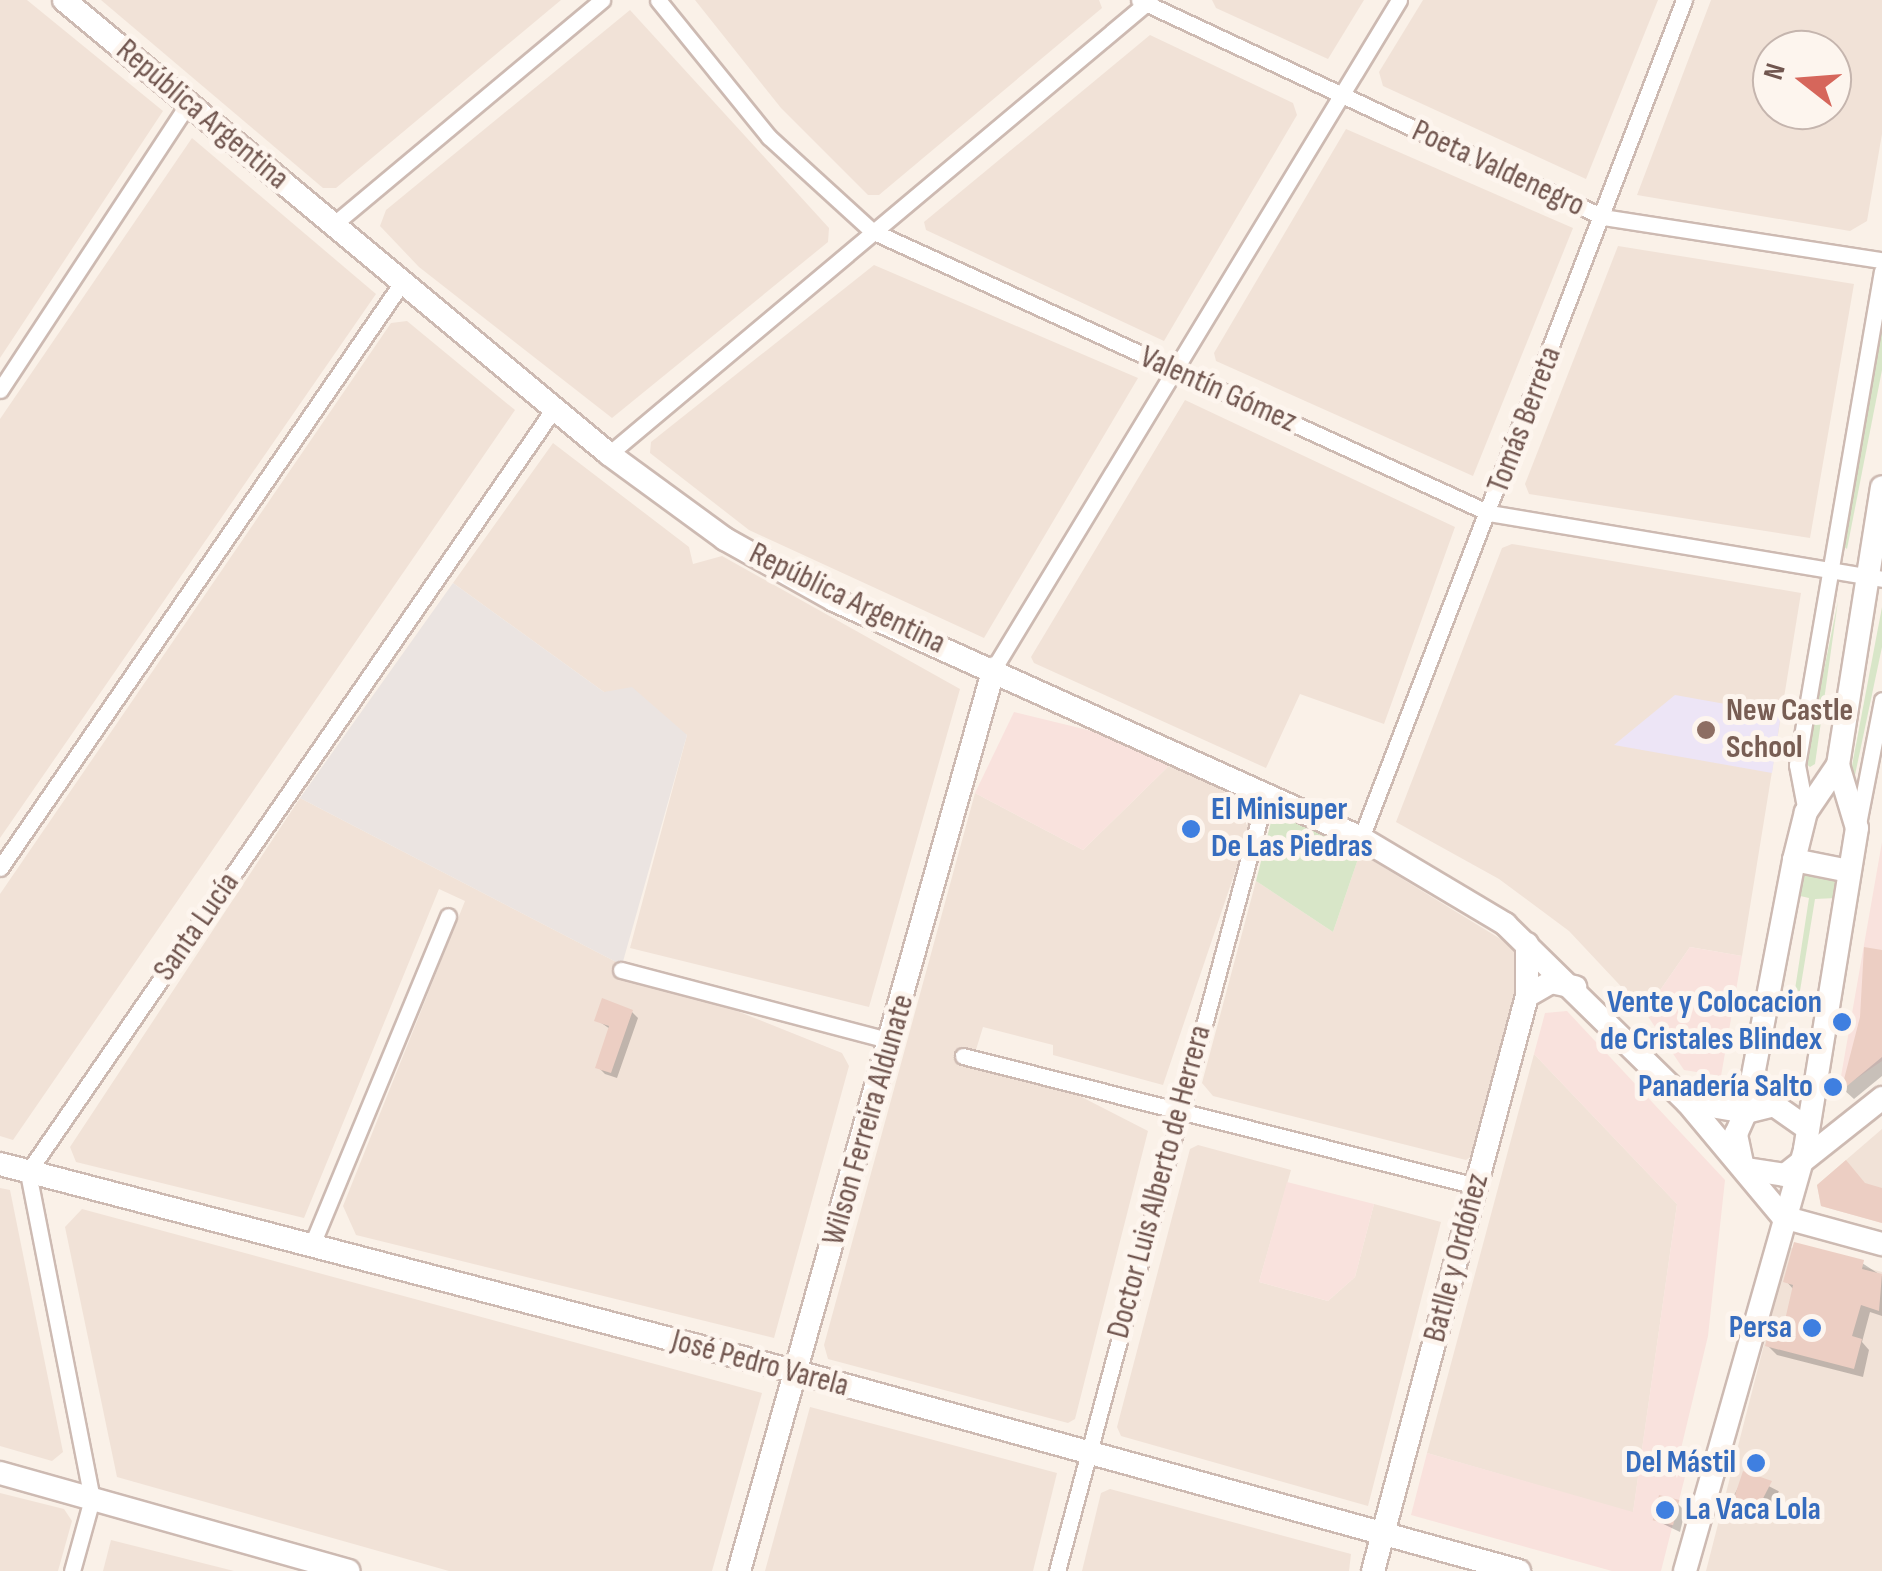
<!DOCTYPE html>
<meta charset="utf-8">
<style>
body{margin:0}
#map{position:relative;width:1882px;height:1571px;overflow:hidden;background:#faf1e8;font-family:"Sofia Sans Condensed",sans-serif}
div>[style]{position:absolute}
.residential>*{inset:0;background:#f1e2d7}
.commercial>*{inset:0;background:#f9e2dd}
.industrial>*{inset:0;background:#ebe4e1}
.education>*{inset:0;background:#ede5f6}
.green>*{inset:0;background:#d8e6c8}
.shadow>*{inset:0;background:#0003;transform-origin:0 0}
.building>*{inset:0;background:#eccec3;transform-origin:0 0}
.roads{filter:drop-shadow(2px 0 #cdbab2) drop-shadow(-2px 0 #cdbab2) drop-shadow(0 2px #cdbab2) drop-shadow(0 -2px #cdbab2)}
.street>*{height:15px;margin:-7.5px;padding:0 7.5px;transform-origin:7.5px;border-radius:7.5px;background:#fff}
.secondary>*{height:22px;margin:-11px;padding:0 11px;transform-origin:11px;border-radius:11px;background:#fff}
.dots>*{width:28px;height:28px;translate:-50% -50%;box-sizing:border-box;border:5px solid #fdf5ee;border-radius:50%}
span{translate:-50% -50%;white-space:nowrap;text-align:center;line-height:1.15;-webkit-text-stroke:10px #fdf5ee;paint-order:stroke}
.street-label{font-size:32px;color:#71564f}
.education-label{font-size:32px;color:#785e54;font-weight:700}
.left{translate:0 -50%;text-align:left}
.shop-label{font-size:32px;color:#366cbe;font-weight:700}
.right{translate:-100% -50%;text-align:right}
.north{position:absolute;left:1752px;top:30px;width:100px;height:100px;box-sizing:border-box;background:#fdf5ee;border:2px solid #c5b5ae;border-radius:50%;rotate:287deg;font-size:28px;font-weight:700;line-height:40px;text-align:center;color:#71564f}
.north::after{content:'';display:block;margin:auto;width:35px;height:45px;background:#d6665b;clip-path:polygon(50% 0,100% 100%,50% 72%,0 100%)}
</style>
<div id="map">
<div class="residential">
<i style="clip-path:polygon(0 0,27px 0,163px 111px,0 358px)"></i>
<i style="clip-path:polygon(101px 0,561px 0,336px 188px,323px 188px)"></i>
<i style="clip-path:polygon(695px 0,1099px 0,1102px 8px,879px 195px,868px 195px,781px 108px)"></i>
<i style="clip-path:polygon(1212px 0,1364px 0,1328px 59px,1216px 8px)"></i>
<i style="clip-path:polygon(1423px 0,1658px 0,1586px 179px,1383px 86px,1379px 72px)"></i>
<i style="clip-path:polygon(evenodd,1711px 0,1882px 0,1882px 134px,1867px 221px,1850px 231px,1637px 195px,1711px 0,1832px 50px,1832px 110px,1772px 110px,1772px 50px,1832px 50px)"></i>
<i style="clip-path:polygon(630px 10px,829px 228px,828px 242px,612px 418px,419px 267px,380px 226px,386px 210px)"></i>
<i style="clip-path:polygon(1150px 35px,1293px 103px,1297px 115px,1164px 341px,926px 230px,924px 222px)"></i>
<i style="clip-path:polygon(1346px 129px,1573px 228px,1473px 476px,1216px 361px,1214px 353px)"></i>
<i style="clip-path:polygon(192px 138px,376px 294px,0 838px,0 419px)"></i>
<i style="clip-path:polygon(1618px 246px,1854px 284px,1810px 538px,1529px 494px,1525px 484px)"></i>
<i style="clip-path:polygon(874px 265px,1138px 378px,984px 638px,749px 530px,650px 453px,651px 442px)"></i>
<i style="clip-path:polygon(407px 321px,515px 410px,13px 1140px,0 1136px,0 894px,391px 323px)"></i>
<i style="clip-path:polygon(1185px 400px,1455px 527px,1384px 724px,1300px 694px,1266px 768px,1034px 663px,1031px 657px)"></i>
<i style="clip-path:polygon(553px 443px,689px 547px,693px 564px,722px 556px,960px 689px,869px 1007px,630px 948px,687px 735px,604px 692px,453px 583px)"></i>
<i style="clip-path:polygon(1512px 544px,1801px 593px,1742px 956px,1690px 947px,1645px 1012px,1569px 931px,1499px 879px,1396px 822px,1502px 548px)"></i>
<i style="clip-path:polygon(1182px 753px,1259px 801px,1163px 1085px,1053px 1055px,1053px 1045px,983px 1027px,971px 1066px,1003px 1074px,1027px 1069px,1148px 1131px,1075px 1419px,1068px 1423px,828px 1359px,824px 1345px,975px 793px,1083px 850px)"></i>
<i style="clip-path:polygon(300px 798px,622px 965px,842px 1053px,849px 1066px,774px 1338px,356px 1235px,343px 1206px,465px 901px,439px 889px,304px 1218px,76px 1162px,70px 1147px)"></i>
<i style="clip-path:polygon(1360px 853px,1517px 949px,1523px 966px,1475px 1154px,1466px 1160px,1213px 1096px,1202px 1083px,1256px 881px,1333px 932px)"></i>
<i style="clip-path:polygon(1534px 1054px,1677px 1204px,1633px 1513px,1427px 1453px)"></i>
<i style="clip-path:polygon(1882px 1129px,1882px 1223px,1821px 1206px,1817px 1185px)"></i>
<i style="clip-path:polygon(1198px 1145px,1291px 1170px,1259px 1282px,1328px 1301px,1355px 1277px,1374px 1204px,1441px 1222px,1368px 1506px,1121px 1436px,1117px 1427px,1190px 1149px)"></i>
<i style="clip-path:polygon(0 1188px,10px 1190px,63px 1452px,52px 1461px,0 1446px)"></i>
<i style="clip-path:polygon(82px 1209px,762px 1393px,712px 1571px,449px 1571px,117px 1477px,65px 1227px)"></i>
<i style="clip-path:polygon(1789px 1247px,1882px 1272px,1882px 1571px,1706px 1571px)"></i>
<i style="clip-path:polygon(810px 1407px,1057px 1473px,1033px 1571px,765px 1571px)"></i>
<i style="clip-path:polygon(1110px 1489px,1351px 1554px,1349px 1571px,1082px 1571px,1101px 1493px)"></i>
<i style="clip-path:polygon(0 1493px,64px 1509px,72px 1521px,58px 1571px,0 1571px)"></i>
<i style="clip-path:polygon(111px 1540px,234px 1571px,103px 1571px)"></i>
</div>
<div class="commercial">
<i style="clip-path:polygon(1014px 712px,1182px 753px,1083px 850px,975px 793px)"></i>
<i style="clip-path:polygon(1882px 842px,1882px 1061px,1844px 1087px,1840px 1082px)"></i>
<i style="clip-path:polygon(1690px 947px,1742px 956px,1721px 1076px,1684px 1070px,1645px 1012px)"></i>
<i style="clip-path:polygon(1567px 1011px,1725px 1180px,1708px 1336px,1679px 1457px,1689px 1461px,1661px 1571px,1612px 1571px,1411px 1515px,1427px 1453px,1633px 1512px,1677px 1204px,1534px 1054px,1545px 1013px)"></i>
<i style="clip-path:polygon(1287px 1182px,1374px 1204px,1355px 1277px,1328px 1301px,1259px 1282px)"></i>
</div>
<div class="industrial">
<i style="clip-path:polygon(453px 583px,604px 692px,632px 687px,687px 735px,622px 965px,300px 798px)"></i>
</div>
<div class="education">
<i style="clip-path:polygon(1675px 695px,1781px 714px,1772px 773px,1614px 745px)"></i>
</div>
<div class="green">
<i style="clip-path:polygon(1882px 314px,1882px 370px,1847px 549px,1842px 545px)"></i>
<i style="clip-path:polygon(1838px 601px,1815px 764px,1810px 767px,1805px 763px)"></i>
<i style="clip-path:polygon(1882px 607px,1882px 647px,1855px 775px,1851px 771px)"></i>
<i style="clip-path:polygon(1282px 813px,1360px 853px,1333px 932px,1256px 881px,1271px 822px)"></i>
<i style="clip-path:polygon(1802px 870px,1838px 878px,1836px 898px,1815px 899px,1799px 997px,1794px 996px,1809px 898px,1796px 895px)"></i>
</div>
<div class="shadow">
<i style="clip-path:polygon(1882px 953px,1882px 1076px,1854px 1099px,1844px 1090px)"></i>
<i style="clip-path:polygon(632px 1012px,638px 1018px,617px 1078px,605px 1074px,598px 1067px,610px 1029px,597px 1020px)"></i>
<i style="clip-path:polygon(1862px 1263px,1882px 1276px,1882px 1316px,1870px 1312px,1862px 1342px,1869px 1350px,1863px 1377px,1777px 1355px,1768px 1346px,1787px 1323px,1794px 1290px,1786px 1281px)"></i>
<i style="left:1745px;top:1474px;width:38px;height:31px;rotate:27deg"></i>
<i style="clip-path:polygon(1677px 1503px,1685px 1511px,1680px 1532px,1655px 1520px)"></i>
</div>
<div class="building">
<i style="clip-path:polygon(1864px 947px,1882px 950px,1882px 1057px,1841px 1091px,1860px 1017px)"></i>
<i style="clip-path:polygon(602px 998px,633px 1010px,611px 1073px,595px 1068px,609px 1026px,594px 1021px)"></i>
<i style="clip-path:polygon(1846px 1160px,1865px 1183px,1882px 1188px,1882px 1223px,1821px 1206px,1817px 1185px)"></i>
<i style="clip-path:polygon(1794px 1242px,1864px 1260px,1862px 1269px,1882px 1274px,1879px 1311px,1861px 1305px,1852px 1336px,1862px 1339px,1854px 1369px,1765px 1346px,1773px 1317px,1785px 1320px,1793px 1285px,1783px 1282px)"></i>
<i style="clip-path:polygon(1743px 1471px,1772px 1481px,1756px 1512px,1732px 1504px)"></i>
<i style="left:1659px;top:1495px;width:21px;height:26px;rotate:14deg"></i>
</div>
<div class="roads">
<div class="street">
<i style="left:658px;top:0;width:176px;rotate:51deg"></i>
<i style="left:769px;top:137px;width:139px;rotate:42.4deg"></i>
<i style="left:872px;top:231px;width:678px;rotate:24.56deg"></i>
<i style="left:1489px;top:513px;width:399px;rotate:9.5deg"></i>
<i style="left:1139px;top:0;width:512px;rotate:25.06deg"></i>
<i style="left:1603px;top:217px;width:282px;rotate:8.8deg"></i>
<i style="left:333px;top:225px;width:351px;rotate:-39.9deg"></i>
<i style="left:0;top:390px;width:342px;rotate:-56.7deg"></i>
<i style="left:609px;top:454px;width:706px;rotate:-40deg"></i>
<i style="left:994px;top:668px;width:781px;rotate:-58.77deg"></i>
<i style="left:1806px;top:812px;width:48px;rotate:-100.8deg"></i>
<i style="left:1797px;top:765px;width:501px;rotate:-80.24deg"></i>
<i style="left:1858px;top:824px;width:126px;rotate:-79deg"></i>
<i style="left:1361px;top:838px;width:898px;rotate:-68.92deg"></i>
<i style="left:0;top:868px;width:712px;rotate:-55.53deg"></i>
<i style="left:621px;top:970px;width:280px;rotate:14.7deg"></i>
<i style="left:963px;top:1056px;width:529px;rotate:14.22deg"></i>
<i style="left:311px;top:1247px;width:358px;rotate:-67.5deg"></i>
<i style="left:72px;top:1571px;width:75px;rotate:-74.5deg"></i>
<i style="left:92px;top:1499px;width:333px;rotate:-101.1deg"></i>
<i style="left:28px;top:1172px;width:929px;rotate:-55.44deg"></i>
<i style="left:1057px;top:1571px;width:805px;rotate:-74.94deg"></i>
</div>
<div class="secondary">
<i style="left:64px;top:0;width:709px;rotate:39.8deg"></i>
<i style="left:609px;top:454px;width:144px;rotate:36.2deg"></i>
<i style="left:725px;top:539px;width:125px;rotate:29.2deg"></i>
<i style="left:834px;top:600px;width:578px;rotate:24.3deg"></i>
<i style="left:1361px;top:838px;width:168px;rotate:30.8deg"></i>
<i style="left:1505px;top:924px;width:255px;rotate:44.4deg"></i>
<i style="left:1687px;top:1102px;width:150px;rotate:50.1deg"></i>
<i style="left:1783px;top:1217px;width:103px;rotate:15.3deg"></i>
<i style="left:1794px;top:860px;width:56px;rotate:11.3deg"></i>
<i style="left:1527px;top:944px;width:52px;rotate:90deg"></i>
<i style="left:1687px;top:1102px;width:60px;rotate:9.6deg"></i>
<i style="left:1746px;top:1112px;width:29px;rotate:-14deg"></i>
<i style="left:1774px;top:1105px;width:37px;rotate:35deg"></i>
<i style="left:1742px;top:1163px;width:30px;rotate:-102deg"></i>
<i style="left:1736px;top:1134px;width:24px;rotate:-66deg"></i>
<i style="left:1746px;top:1112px;width:257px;rotate:-79.2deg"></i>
<i style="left:1794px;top:860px;width:49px;rotate:-76deg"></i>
<i style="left:1806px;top:812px;width:57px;rotate:-55.8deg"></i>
<i style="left:0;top:1164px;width:824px;rotate:14.63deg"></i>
<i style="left:797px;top:1372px;width:749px;rotate:15.41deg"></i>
<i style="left:1747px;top:1169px;width:38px;rotate:9deg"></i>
<i style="left:1785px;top:1175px;width:124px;rotate:-38.4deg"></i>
<i style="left:0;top:1473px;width:362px;rotate:15.7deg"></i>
<i style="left:739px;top:1571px;width:938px;rotate:-74.23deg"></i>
<i style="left:1373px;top:1571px;width:595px;rotate:-75.01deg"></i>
<i style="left:1527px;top:996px;width:28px;rotate:-30deg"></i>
<i style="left:1551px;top:982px;width:25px;rotate:12deg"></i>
<i style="left:1685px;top:1571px;width:439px;rotate:-74.1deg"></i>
<i style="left:1805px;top:1149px;width:325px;rotate:-80.8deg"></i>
<i style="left:1857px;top:828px;width:66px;rotate:-106.8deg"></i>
<i style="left:1838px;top:765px;width:281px;rotate:-81deg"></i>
</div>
</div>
<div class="dots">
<i style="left:1706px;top:730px;background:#8d6e63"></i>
<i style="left:1191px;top:829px;background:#3f7fe0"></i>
<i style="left:1842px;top:1022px;background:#3f7fe0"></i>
<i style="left:1833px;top:1087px;background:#3f7fe0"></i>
<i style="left:1812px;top:1328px;background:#3f7fe0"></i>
<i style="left:1756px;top:1463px;background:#3f7fe0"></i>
<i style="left:1665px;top:1510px;background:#3f7fe0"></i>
</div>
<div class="street-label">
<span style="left:202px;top:115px;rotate:40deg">República Argentina</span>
<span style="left:1498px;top:169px;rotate:25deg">Poeta Valdenegro</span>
<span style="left:1218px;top:390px;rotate:24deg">Valentín Gómez</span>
<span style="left:1525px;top:420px;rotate:-69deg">Tomás Berreta</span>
<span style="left:847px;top:599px;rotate:26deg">República Argentina</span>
<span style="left:197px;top:927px;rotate:-55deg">Santa Lucía</span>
<span style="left:869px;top:1120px;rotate:-74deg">Wilson Ferreira Aldunate</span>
<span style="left:1160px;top:1182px;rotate:-75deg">Doctor Luis Alberto de Herrera</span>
<span style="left:1457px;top:1258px;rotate:-75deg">Batlle y Ordóñez</span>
<span style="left:760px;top:1364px;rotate:15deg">José Pedro Varela</span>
</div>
<div class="education-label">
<span class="left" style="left:1726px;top:730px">New Castle<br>School</span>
</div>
<div class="shop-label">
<span class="left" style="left:1211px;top:829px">El Minisuper<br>De Las Piedras</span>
<span class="right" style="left:1822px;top:1022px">Vente y Colocacion<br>de Cristales Blindex</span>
<span class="right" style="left:1813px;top:1087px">Panadería Salto</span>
<span class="right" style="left:1792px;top:1328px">Persa</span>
<span class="right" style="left:1736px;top:1463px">Del Mástil</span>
<span class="left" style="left:1685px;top:1510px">La Vaca Lola</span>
</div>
<div class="north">N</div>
</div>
